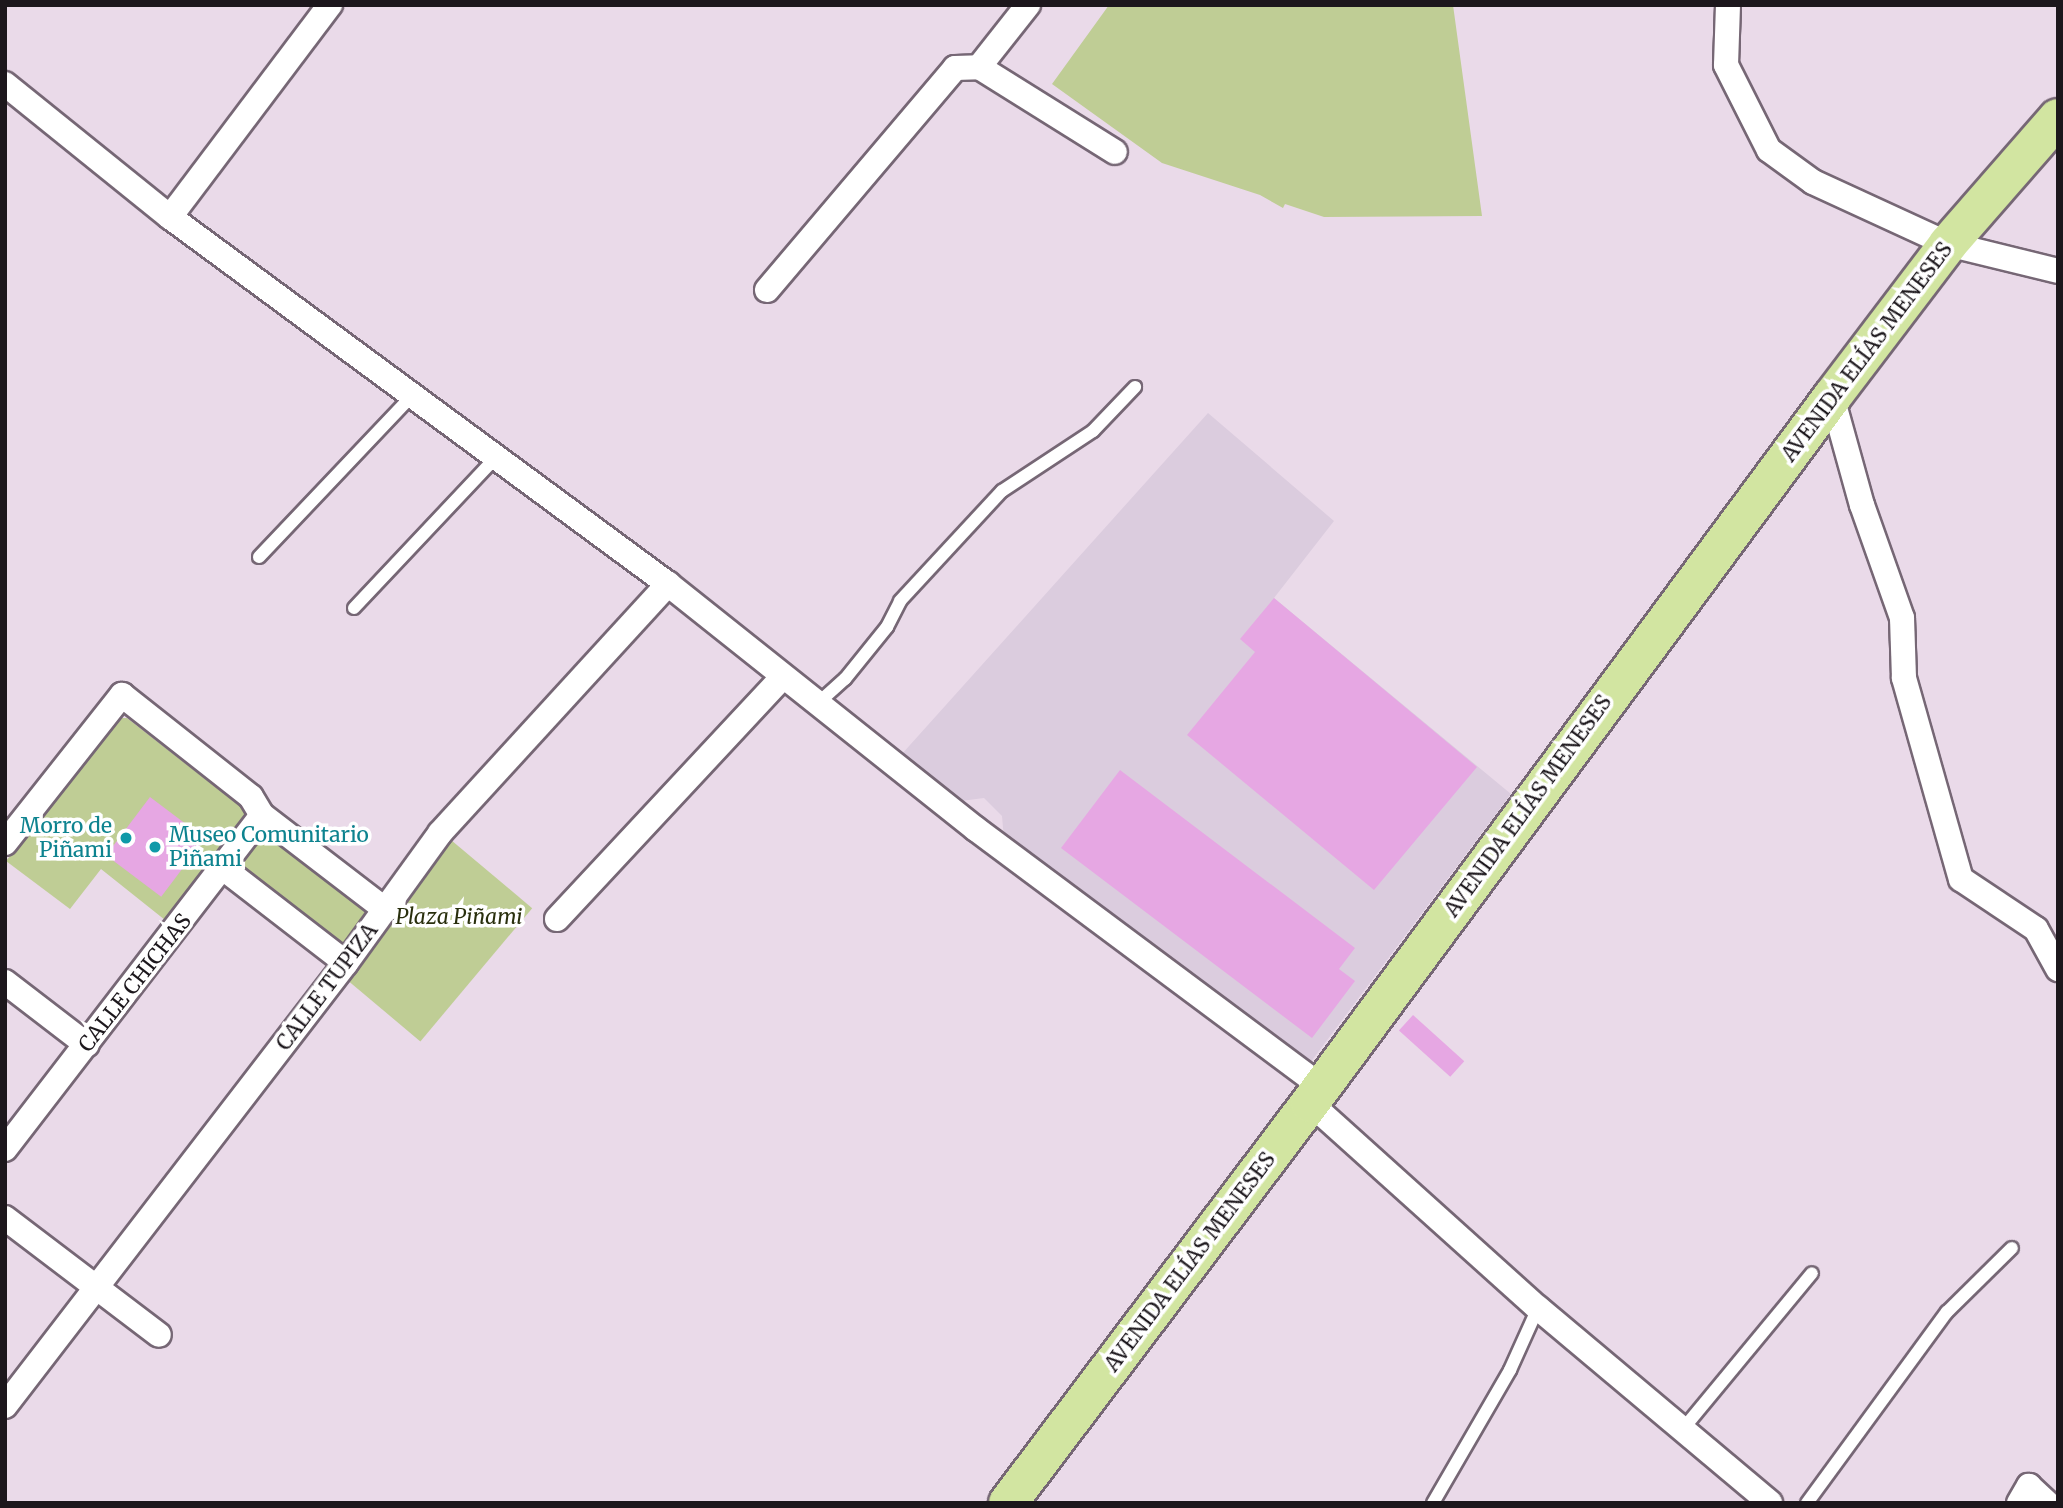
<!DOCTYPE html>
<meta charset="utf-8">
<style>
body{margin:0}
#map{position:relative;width:2063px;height:1508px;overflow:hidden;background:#eadae9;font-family:Merriweather,serif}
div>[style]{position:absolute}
.industrial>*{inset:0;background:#dbccde}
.green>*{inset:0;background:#bfcd95;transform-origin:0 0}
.building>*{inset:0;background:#e6a7e3;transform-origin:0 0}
.roads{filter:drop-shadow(2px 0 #766775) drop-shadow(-2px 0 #766775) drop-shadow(0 2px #766775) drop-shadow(0 -2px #766775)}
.service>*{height:12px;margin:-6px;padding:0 6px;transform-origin:6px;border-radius:6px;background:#fff}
.minor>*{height:24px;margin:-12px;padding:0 12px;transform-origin:12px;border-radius:12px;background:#fff}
.primary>*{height:38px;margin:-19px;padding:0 19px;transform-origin:19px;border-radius:19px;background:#d2e5a1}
.dots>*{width:19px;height:19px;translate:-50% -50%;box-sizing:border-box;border:4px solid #fff;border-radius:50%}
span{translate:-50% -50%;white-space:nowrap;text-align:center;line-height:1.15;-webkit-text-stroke:7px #fff;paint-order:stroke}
.street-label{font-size:21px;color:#1c171c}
.culture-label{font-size:21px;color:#0d838f}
.right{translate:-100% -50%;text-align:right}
.left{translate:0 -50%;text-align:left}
.park-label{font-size:21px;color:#292f0d;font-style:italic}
.frame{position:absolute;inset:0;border:7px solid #1c171c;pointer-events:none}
</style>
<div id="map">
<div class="industrial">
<i style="clip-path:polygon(1208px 413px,1334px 521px,1274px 598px,1511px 794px,1310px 1063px,1004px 839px,1002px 816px,984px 798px,961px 801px,901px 755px)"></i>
</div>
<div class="green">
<i style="clip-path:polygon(1109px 5px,1453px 5px,1482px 216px,1324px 217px,1285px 204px,1283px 208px,1260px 195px,1162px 163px,1052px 84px)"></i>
<i style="clip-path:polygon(119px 718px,127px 718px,245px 810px,246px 815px,165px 920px,101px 869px,70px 909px,6px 861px)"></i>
<i style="clip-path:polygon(266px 833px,369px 910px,344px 946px,338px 946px,242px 874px,241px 860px)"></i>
<i style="left:451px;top:840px;width:106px;height:174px;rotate:40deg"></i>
</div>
<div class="building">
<i style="clip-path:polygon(1274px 598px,1477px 767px,1374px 890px,1187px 735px,1255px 652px,1240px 639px)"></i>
<i style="clip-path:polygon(1120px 770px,1355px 948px,1339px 969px,1355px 981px,1312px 1038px,1061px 848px)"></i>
<i style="left:150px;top:797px;width:69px;height:73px;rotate:37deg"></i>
<i style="left:1413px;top:1015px;width:69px;height:21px;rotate:42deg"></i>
</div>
<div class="roads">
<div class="service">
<i style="left:259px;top:557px;width:222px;rotate:-46.5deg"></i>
<i style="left:354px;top:608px;width:209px;rotate:-46.7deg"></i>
<i style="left:817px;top:704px;width:38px;rotate:-42deg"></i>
<i style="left:845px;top:679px;width:67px;rotate:-51.1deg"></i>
<i style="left:887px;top:627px;width:29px;rotate:-63deg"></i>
<i style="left:900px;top:601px;width:150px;rotate:-47.2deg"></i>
<i style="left:1002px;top:491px;width:109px;rotate:-33.4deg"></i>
<i style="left:1093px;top:431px;width:61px;rotate:-46.3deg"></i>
<i style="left:1683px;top:1429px;width:202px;rotate:-50.4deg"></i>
<i style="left:1433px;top:1503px;width:154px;rotate:-59.9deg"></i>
<i style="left:1510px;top:1370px;width:68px;rotate:-65.7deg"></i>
<i style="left:1807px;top:1503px;width:237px;rotate:-53.8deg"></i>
<i style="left:1947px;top:1312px;width:91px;rotate:-44.6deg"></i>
</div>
<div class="minor">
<i style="left:1728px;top:5px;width:60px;rotate:91.9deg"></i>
<i style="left:1726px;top:65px;width:95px;rotate:63.2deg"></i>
<i style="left:1769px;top:150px;width:54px;rotate:36deg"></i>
<i style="left:1813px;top:182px;width:149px;rotate:24.7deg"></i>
<i style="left:1948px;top:244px;width:113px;rotate:13.8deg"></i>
<i style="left:979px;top:67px;width:79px;rotate:-51.7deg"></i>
<i style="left:5px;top:84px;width:212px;rotate:38.9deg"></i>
<i style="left:170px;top:217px;width:619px;rotate:36.39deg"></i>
<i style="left:668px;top:584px;width:394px;rotate:38.5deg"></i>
<i style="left:976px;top:829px;width:432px;rotate:36.7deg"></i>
<i style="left:170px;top:217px;width:266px;rotate:-53deg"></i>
<i style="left:767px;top:290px;width:291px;rotate:-49.7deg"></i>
<i style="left:955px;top:68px;width:24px;rotate:-2deg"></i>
<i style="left:979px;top:67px;width:160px;rotate:32deg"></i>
<i style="left:1832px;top:397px;width:112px;rotate:74.5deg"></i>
<i style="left:1862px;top:505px;width:120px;rotate:70.5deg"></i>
<i style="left:1902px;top:618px;width:60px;rotate:88.1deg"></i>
<i style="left:1904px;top:678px;width:209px;rotate:74.2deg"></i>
<i style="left:1961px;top:879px;width:90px;rotate:33.7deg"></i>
<i style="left:2036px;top:929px;width:46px;rotate:61.2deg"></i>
<i style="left:5px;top:843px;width:189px;rotate:-51.7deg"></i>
<i style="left:122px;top:695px;width:164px;rotate:38.3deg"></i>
<i style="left:251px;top:797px;width:21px;rotate:59deg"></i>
<i style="left:262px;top:815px;width:156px;rotate:37.5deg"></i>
<i style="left:223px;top:868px;width:155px;rotate:37.7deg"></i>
<i style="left:557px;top:919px;width:331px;rotate:-47deg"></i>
<i style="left:5px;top:982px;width:103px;rotate:37.5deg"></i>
<i style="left:1310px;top:1103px;width:307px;rotate:42deg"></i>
<i style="left:1538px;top:1308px;width:303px;rotate:40deg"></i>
<i style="left:5px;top:1149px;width:421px;rotate:-52.4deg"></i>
<i style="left:5px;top:1218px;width:193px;rotate:37.2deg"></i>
<i style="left:5px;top:1406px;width:559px;rotate:-52.41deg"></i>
<i style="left:346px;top:963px;width:160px;rotate:-54.1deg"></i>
<i style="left:440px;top:833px;width:338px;rotate:-47.5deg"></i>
<i style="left:2019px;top:1503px;width:20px;rotate:-60deg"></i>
<i style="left:2029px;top:1486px;width:25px;rotate:43deg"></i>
</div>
<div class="primary">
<i style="left:1008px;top:1503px;width:501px;rotate:-52.95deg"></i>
<i style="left:1310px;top:1103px;width:878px;rotate:-53.52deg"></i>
<i style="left:1832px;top:397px;width:192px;rotate:-52.8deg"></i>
<i style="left:1948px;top:244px;width:167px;rotate:-48.9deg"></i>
</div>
</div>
<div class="dots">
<i style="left:126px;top:838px;background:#0f9aa8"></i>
<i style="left:155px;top:847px;background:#0f9aa8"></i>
</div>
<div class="street-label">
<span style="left:1867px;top:352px;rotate:-53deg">AVENIDA ELÍAS MENESES</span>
<span style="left:1528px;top:806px;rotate:-54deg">AVENIDA ELÍAS MENESES</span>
<span style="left:135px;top:983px;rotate:-52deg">CALLE CHICHAS</span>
<span style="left:327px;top:987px;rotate:-53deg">CALLE TUPIZA</span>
<span style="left:1190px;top:1262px;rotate:-53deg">AVENIDA ELÍAS MENESES</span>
</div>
<div class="culture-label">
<span class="right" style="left:112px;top:838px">Morro de<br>Piñami</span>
<span class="left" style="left:169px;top:847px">Museo Comunitario<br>Piñami</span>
</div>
<div class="park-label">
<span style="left:459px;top:917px">Plaza Piñami</span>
</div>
<div class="frame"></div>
</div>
